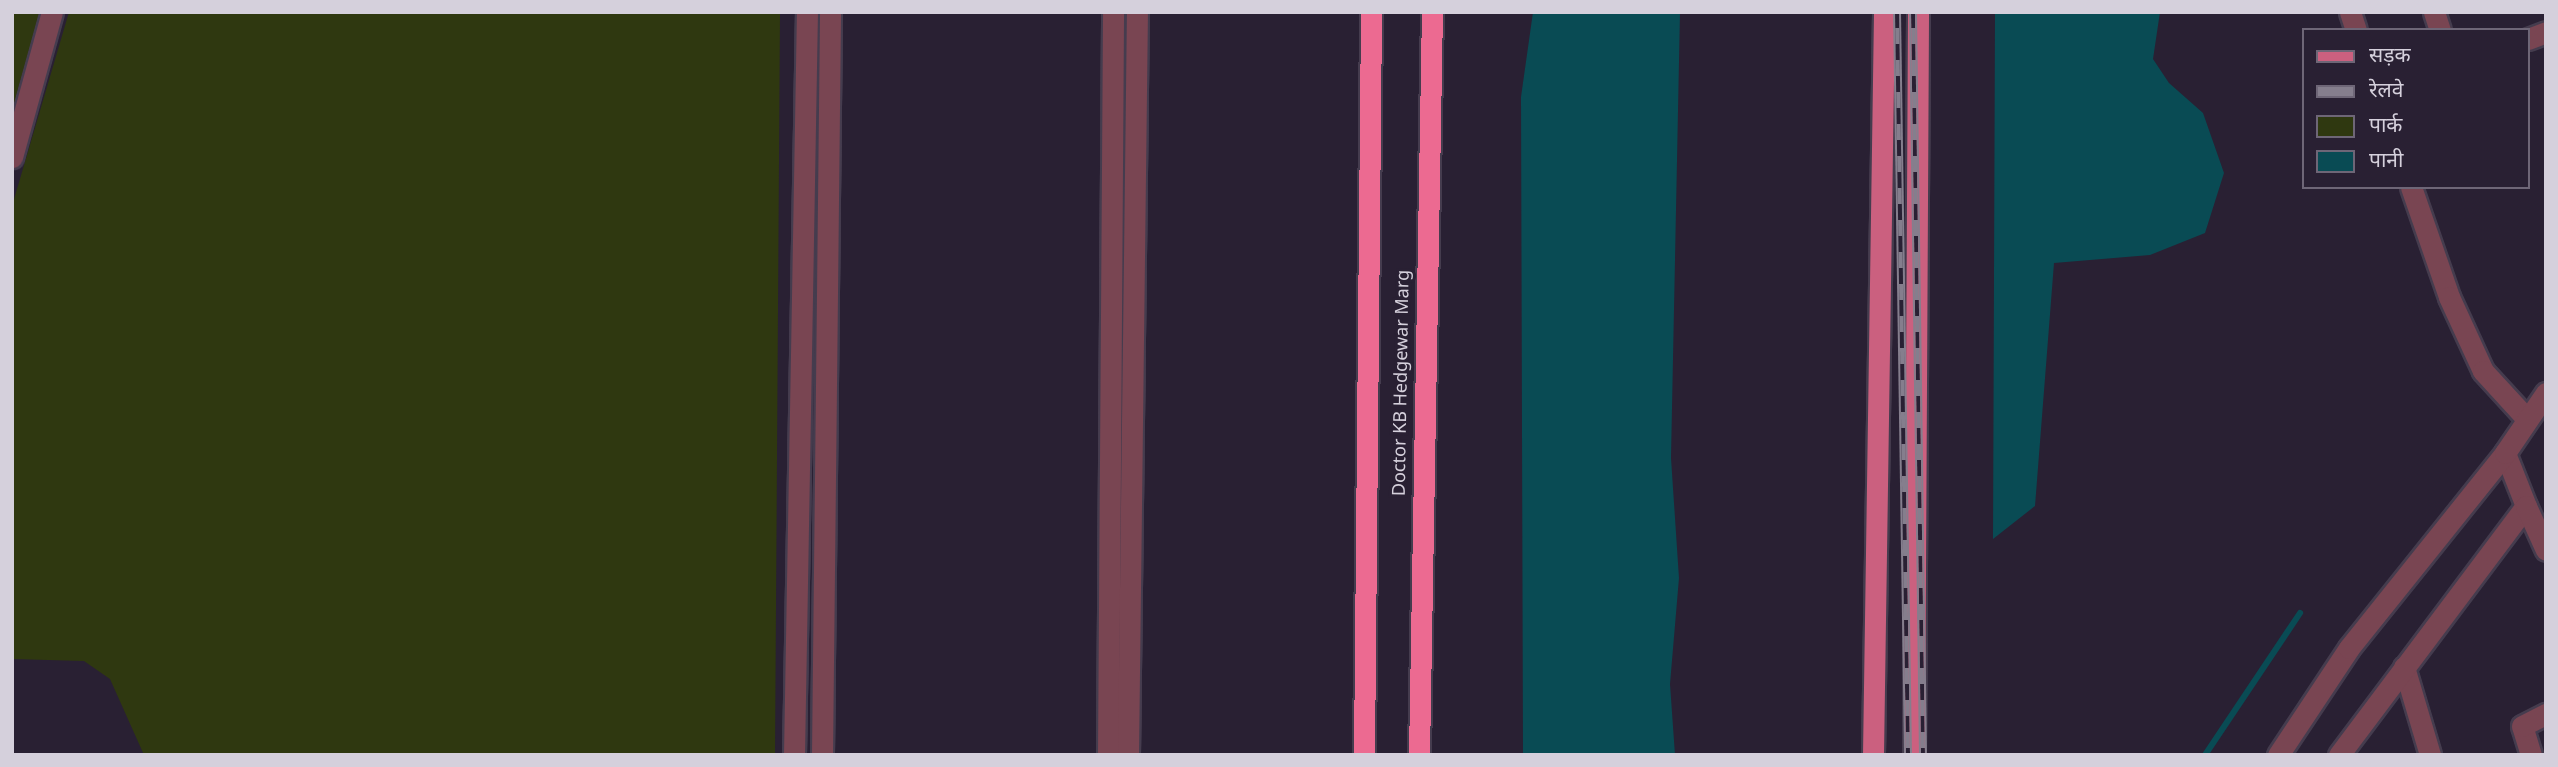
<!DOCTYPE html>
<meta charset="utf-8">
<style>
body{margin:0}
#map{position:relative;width:2558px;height:767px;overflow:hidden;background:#292033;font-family:Georgia,"Noto Sans Devanagari",serif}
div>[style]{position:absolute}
.green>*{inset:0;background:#2f3810}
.water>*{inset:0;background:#094b54}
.stream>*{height:6px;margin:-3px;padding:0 3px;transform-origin:3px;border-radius:3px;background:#094b54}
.roads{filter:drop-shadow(2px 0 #453c4e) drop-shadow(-2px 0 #453c4e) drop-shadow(0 2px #453c4e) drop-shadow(0 -2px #453c4e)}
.minor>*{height:21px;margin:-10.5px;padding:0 10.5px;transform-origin:10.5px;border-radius:10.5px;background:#794552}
.major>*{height:21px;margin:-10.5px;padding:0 10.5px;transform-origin:10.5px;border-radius:10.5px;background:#cb607f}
.highway>*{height:21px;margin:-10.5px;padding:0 10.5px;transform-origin:10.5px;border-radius:10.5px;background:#ec6a91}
.rail>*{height:8px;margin-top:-4px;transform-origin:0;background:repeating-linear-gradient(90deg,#292033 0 16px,#857e8d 0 32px);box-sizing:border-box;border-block:2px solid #857e8d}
span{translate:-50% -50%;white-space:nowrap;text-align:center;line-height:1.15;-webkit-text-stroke:6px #292033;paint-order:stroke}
.street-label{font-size:18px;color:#d5d0dc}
.frame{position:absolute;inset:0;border:14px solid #d5d0dc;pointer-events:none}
.legend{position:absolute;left:2302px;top:28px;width:228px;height:161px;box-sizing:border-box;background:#292033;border:2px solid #6e6677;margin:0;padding:9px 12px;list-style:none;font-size:21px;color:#d5d0dc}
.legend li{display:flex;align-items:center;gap:14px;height:35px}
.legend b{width:35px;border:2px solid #6e6677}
</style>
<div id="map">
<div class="green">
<i style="clip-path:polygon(12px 12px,40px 12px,12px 111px)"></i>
<i style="clip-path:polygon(69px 12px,780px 12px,775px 755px,144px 755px,110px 679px,84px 661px,12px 659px,12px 206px)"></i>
</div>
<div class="water">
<i style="clip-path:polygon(1533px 12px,1680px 12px,1671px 458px,1679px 578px,1670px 684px,1675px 755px,1523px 755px,1521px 97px)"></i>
<i style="clip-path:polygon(1995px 12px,2160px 12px,2153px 59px,2169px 83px,2203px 113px,2224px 173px,2205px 233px,2150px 255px,2054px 263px,2035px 506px,1993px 539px)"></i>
</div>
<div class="stream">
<i style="left:2205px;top:755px;width:171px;rotate:-56.2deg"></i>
</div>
<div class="roads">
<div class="minor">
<i style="left:2350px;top:12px;width:19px;rotate:72deg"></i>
<i style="left:2434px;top:12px;width:19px;rotate:72deg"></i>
<i style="left:2528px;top:39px;width:19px;rotate:-21deg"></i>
<i style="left:12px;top:157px;width:150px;rotate:-74.6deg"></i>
<i style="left:2411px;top:187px;width:116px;rotate:70.9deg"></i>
<i style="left:2449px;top:297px;width:81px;rotate:65.3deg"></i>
<i style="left:2483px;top:371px;width:65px;rotate:47.5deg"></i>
<i style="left:2505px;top:453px;width:57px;rotate:68.4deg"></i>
<i style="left:2404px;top:667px;width:92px;rotate:73.5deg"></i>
<i style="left:794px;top:755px;width:743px;rotate:-89deg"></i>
<i style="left:822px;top:755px;width:743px;rotate:-89.38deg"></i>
<i style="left:1108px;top:755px;width:743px;rotate:-89.61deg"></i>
<i style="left:1128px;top:755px;width:743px;rotate:-89.31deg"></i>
<i style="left:2278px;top:755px;width:128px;rotate:-56.4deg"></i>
<i style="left:2349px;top:648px;width:250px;rotate:-51.3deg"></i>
<i style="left:2505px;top:453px;width:73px;rotate:-55.7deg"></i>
<i style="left:2339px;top:755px;width:311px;rotate:-53.1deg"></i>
<i style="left:2526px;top:506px;width:48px;rotate:65.6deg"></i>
<i style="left:2531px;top:755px;width:30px;rotate:-107deg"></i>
<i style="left:2522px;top:726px;width:27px;rotate:-27deg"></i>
</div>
<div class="major">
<i style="left:1873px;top:755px;width:743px;rotate:-89.15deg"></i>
<i style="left:1914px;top:755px;width:743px;rotate:-89.69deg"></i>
</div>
<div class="highway">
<i style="left:1364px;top:755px;width:743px;rotate:-89.46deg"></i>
<i style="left:1419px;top:755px;width:743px;rotate:-89deg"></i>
</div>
</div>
<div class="rail">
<i style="left:1897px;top:12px;width:743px;rotate:89.15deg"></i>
<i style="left:1913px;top:12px;width:743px;rotate:89.23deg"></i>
</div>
<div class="street-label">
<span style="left:1403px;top:383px;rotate:-89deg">Doctor KB Hedgewar Marg</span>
</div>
<div class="frame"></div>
<ul class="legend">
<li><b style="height:9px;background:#cb607f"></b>सड़क</li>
<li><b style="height:9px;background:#857e8d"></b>रेलवे</li>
<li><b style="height:19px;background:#2f3810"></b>पार्क</li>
<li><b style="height:19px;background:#094b54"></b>पानी</li>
</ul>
</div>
